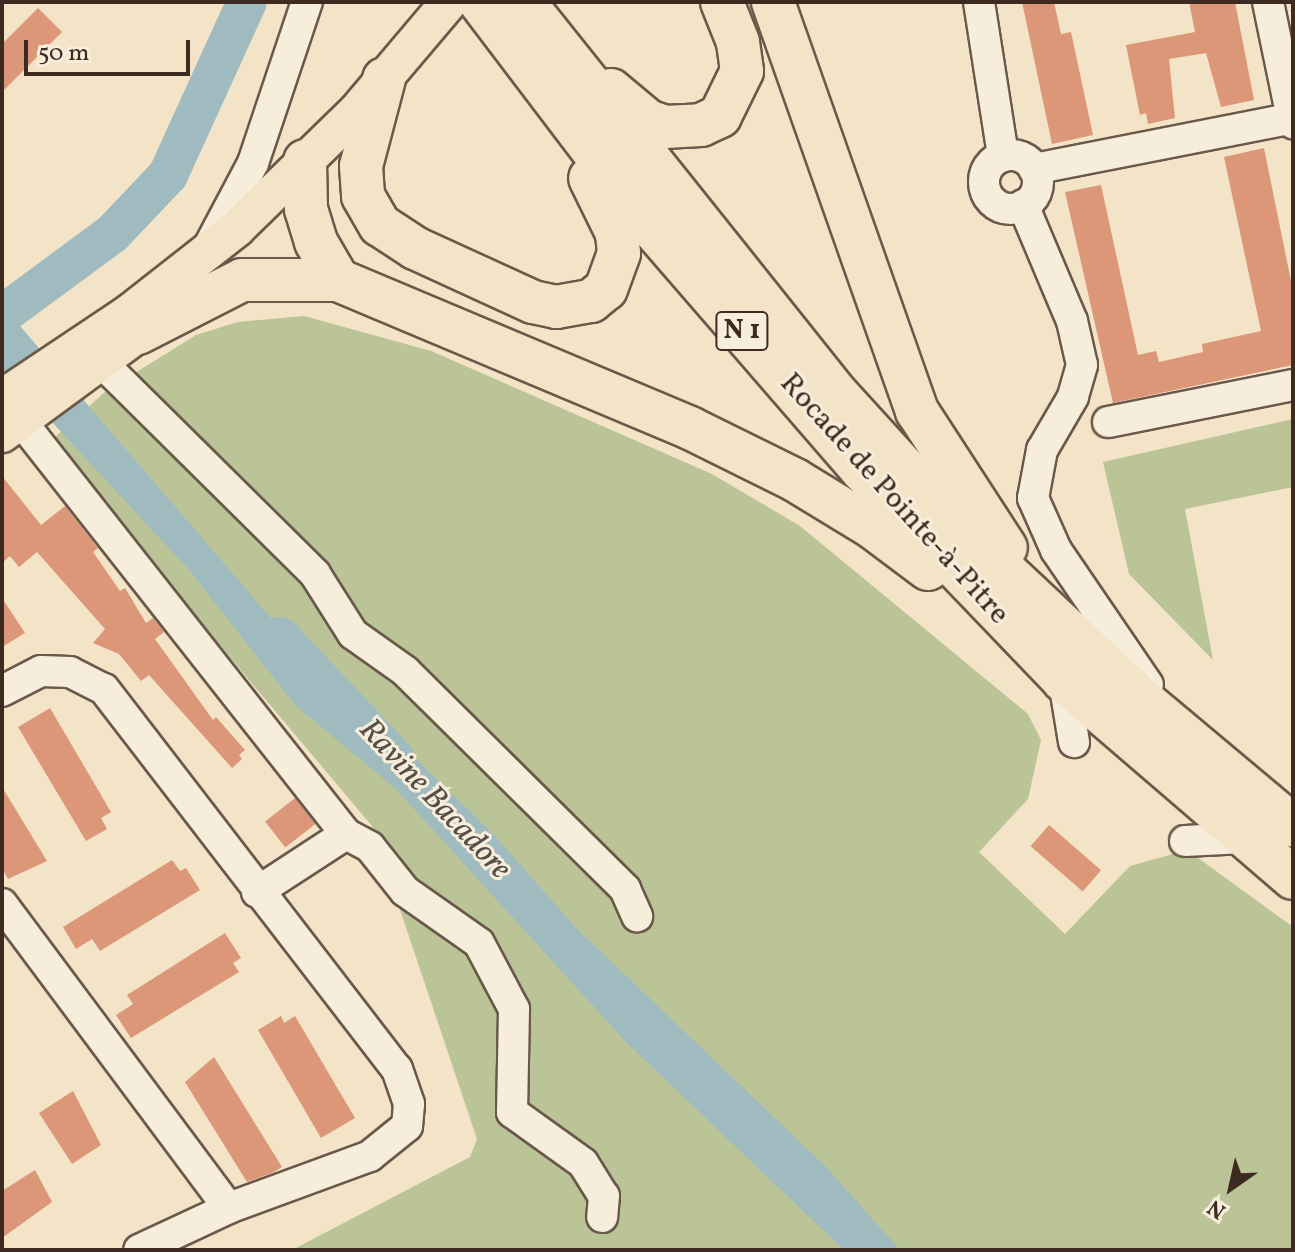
<!DOCTYPE html>
<meta charset="utf-8">
<style>
body{margin:0}
#map{position:relative;width:1295px;height:1252px;overflow:hidden;background:#f3e3c7;font-family:Vollkorn,serif}
div>[style]{position:absolute}
.green>*{inset:0;background:#bac496}
.water>*{inset:0;background:#a0bbc0}
.river>*{height:40px;margin:-20px;padding:0 20px;transform-origin:20px;border-radius:20px;background:#a0bbc0}
.building>*{inset:0;background:#dc9678;transform-origin:0 0}
.roads{filter:drop-shadow(2px 0 #6a594a) drop-shadow(-2px 0 #6a594a) drop-shadow(0 2px #6a594a) drop-shadow(0 -2px #6a594a)}
.minor>*{height:30px;margin:-15px;padding:0 15px;transform-origin:15px;border-radius:15px;background:#f7eddb}
.minor>.ring{margin:-15px;padding:0;box-sizing:content-box;background:none;border:30px solid #f7eddb;border-radius:50%}
.major>*{height:36px;margin:-18px;padding:0 18px;transform-origin:18px;border-radius:18px;background:#f3e3c7}
.highway>*{height:42px;margin:-21px;padding:0 21px;transform-origin:21px;border-radius:21px;background:#f3e3c7}
span{translate:-50% -50%;white-space:nowrap;text-align:center;line-height:1.15;-webkit-text-stroke:6px #f7eddb;paint-order:stroke}
.shield-label span{padding:2px 6px;background:#f7eddb;border:2px solid;border-radius:6px;-webkit-text-stroke-width:0}
.shield-label{font-size:28px;color:#3d2b21;font-weight:700}
.street-label{font-size:30px;color:#3d2b21}
.water-label{font-size:32px;color:#564f49;font-style:italic}
.frame{position:absolute;inset:0;border:4px solid #3d2b21;pointer-events:none}
.north{position:absolute;left:1191px;top:1148px;width:80px;height:80px;-webkit-text-stroke:6px #f7eddb;paint-order:stroke;rotate:214deg;font-size:22px;font-weight:700;line-height:32px;text-align:center;color:#3d2b21}
.north::after{content:'';display:block;margin:auto;width:28px;height:36px;background:#3d2b21;clip-path:polygon(50% 0,100% 100%,50% 72%,0 100%)}
.scale{position:absolute;left:24px;top:40px;width:166px;height:36px;box-sizing:border-box;border:4px solid #3d2b21;border-top:0;padding-left:10px;font-size:24px;line-height:28px;white-space:nowrap;color:#3d2b21;-webkit-text-stroke:6px #f7eddb;paint-order:stroke}
</style>
<div id="map">
<div class="green">
<i style="clip-path:polygon(304px 316px,431px 351px,712px 474px,800px 526px,1028px 714px,1041px 740px,1028px 799px,979px 852px,1065px 934px,1130px 866px,1187px 850px,1293px 927px,1293px 1250px,292px 1250px,470px 1157px,477px 1139px,372px 826px,57px 452px,54px 438px,106px 391px,196px 335px,238px 322px)"></i>
<i style="clip-path:polygon(1293px 419px,1293px 487px,1185px 509px,1213px 660px,1129px 574px,1103px 462px)"></i>
</div>
<div class="water">
<i style="clip-path:polygon(2px 305px,361px 723px,378px 722px,495px 836px,577px 929px,827px 1168px,900px 1250px,844px 1250px,624px 1040px,396px 789px,295px 705px,190px 571px,2px 368px)"></i>
</div>
<div class="river">
<i style="left:2px;top:315px;width:137px;rotate:-36.4deg"></i>
<i style="left:112px;top:234px;width:81px;rotate:-46.5deg"></i>
<i style="left:168px;top:175px;width:190px;rotate:-65.5deg"></i>
<i style="left:280px;top:637px;width:168px;rotate:46.7deg"></i>
</div>
<div class="building">
<i style="clip-path:polygon(1022px 2px,1054px 2px,1061px 34px,1071px 32px,1093px 135px,1052px 144px)"></i>
<i style="clip-path:polygon(1189px 2px,1235px 2px,1254px 100px,1221px 107px,1206px 53px,1169px 59px,1175px 118px,1148px 124px,1146px 113px,1140px 115px,1126px 45px,1195px 32px)"></i>
<i style="clip-path:polygon(38px 8px,62px 32px,2px 92px,2px 44px)"></i>
<i style="clip-path:polygon(1264px 148px,1293px 291px,1293px 365px,1113px 403px,1065px 192px,1101px 185px,1138px 355px,1156px 351px,1159px 362px,1203px 352px,1202px 344px,1261px 331px,1224px 157px)"></i>
<i style="clip-path:polygon(2px 476px,41px 525px,65px 506px,98px 548px,93px 552px,120px 591px,125px 588px,146px 623px,153px 618px,164px 632px,155px 639px,213px 720px,216px 717px,245px 750px,239px 755px,242px 759px,232px 768px,149px 675px,141px 681px,119px 654px,93px 643px,105px 629px,37px 552px,19px 567px,10px 556px,2px 563px)"></i>
<i style="clip-path:polygon(2px 598px,25px 633px,2px 647px)"></i>
<i style="clip-path:polygon(50px 708px,111px 812px,101px 818px,107px 829px,86px 841px,18px 727px)"></i>
<i style="clip-path:polygon(2px 787px,47px 861px,8px 879px,2px 868px)"></i>
<i style="left:295px;top:798px;width:33px;height:38px;rotate:52deg"></i>
<i style="left:1049px;top:825px;width:69px;height:28px;rotate:41deg"></i>
<i style="clip-path:polygon(172px 860px,180px 871px,186px 868px,200px 890px,100px 951px,92px 939px,76px 949px,63px 927px)"></i>
<i style="clip-path:polygon(225px 933px,241px 958px,233px 963px,239px 972px,131px 1038px,116px 1015px,133px 1004px,127px 995px)"></i>
<i style="clip-path:polygon(281px 1016px,284px 1023px,295px 1016px,355px 1118px,321px 1138px,258px 1030px)"></i>
<i style="clip-path:polygon(214px 1057px,282px 1167px,274px 1172px,247px 1182px,185px 1082px)"></i>
<i style="clip-path:polygon(73px 1091px,101px 1145px,72px 1164px,39px 1113px)"></i>
<i style="clip-path:polygon(35px 1170px,52px 1202px,2px 1238px,2px 1191px)"></i>
</div>
<div class="roads">
<div class="minor">
<i style="left:979px;top:2px;width:156px;rotate:81.1deg"></i>
<i style="left:1268px;top:2px;width:124px;rotate:78.3deg"></i>
<i class="ring" style="left:984px;top:155px;width:24px;height:24px"></i>
<i style="left:1034px;top:169px;width:264px;rotate:-11.1deg"></i>
<i style="left:1023px;top:205px;width:126px;rotate:67.1deg"></i>
<i style="left:1072px;top:321px;width:45px;rotate:77.2deg"></i>
<i style="left:1082px;top:365px;width:33px;rotate:106deg"></i>
<i style="left:1073px;top:397px;width:61px;rotate:120.3deg"></i>
<i style="left:1042px;top:450px;width:49px;rotate:100.6deg"></i>
<i style="left:1033px;top:498px;width:57px;rotate:66.1deg"></i>
<i style="left:1056px;top:550px;width:163px;rotate:55.7deg"></i>
<i style="left:208px;top:248px;width:96px;rotate:-62.1deg"></i>
<i style="left:253px;top:163px;width:170px;rotate:-71.5deg"></i>
<i style="left:101px;top:362px;width:301px;rotate:44.7deg"></i>
<i style="left:315px;top:574px;width:71px;rotate:57.7deg"></i>
<i style="left:353px;top:634px;width:64px;rotate:35.4deg"></i>
<i style="left:405px;top:671px;width:310px;rotate:44.7deg"></i>
<i style="left:625px;top:889px;width:30px;rotate:66deg"></i>
<i style="left:21px;top:421px;width:526px;rotate:51.8deg"></i>
<i style="left:1108px;top:422px;width:189px;rotate:-11.3deg"></i>
<i style="left:1064px;top:681px;width:62px;rotate:80.7deg"></i>
<i style="left:2px;top:691px;width:44px;rotate:-27.1deg"></i>
<i style="left:41px;top:671px;width:29px;rotate:2deg"></i>
<i style="left:70px;top:672px;width:38px;rotate:27deg"></i>
<i style="left:104px;top:689px;width:480px;rotate:52.4deg"></i>
<i style="left:397px;top:1069px;width:37px;rotate:71deg"></i>
<i style="left:409px;top:1104px;width:22px;rotate:95deg"></i>
<i style="left:407px;top:1126px;width:48px;rotate:141deg"></i>
<i style="left:370px;top:1156px;width:150px;rotate:159.8deg"></i>
<i style="left:229px;top:1208px;width:99px;rotate:155deg"></i>
<i style="left:1185px;top:841px;width:59px;rotate:-2.9deg"></i>
<i style="left:257px;top:892px;width:106px;rotate:-33.1deg"></i>
<i style="left:346px;top:834px;width:27px;rotate:28deg"></i>
<i style="left:370px;top:847px;width:56px;rotate:51.5deg"></i>
<i style="left:405px;top:891px;width:90px;rotate:35.1deg"></i>
<i style="left:479px;top:943px;width:75px;rotate:62.1deg"></i>
<i style="left:514px;top:1009px;width:103px;rotate:91.1deg"></i>
<i style="left:512px;top:1112px;width:87px;rotate:35.7deg"></i>
<i style="left:583px;top:1163px;width:39px;rotate:58deg"></i>
<i style="left:604px;top:1196px;width:21px;rotate:95deg"></i>
<i style="left:2px;top:904px;width:379px;rotate:53.3deg"></i>
</div>
<div class="major">
<i style="left:2px;top:398px;width:153px;rotate:-33.8deg"></i>
<i style="left:129px;top:313px;width:136px;rotate:-38.1deg"></i>
<i style="left:236px;top:229px;width:168px;rotate:-44.3deg"></i>
<i style="left:356px;top:112px;width:144px;rotate:-49.8deg"></i>
<i style="left:2px;top:434px;width:174px;rotate:-36.3deg"></i>
</div>
<div class="highway">
<i style="left:480px;top:2px;width:278px;rotate:52.8deg"></i>
<i style="left:648px;top:223px;width:327px;rotate:49.1deg"></i>
<i style="left:862px;top:470px;width:292px;rotate:46.2deg"></i>
<i style="left:1064px;top:681px;width:302px;rotate:40.7deg"></i>
<i style="left:524px;top:2px;width:500px;rotate:51.41deg"></i>
<i style="left:836px;top:393px;width:184px;rotate:47.6deg"></i>
<i style="left:960px;top:529px;width:252px;rotate:43.1deg"></i>
<i style="left:1144px;top:701px;width:194px;rotate:40deg"></i>
<i style="left:773px;top:2px;width:434px;rotate:70.6deg"></i>
<i style="left:917px;top:411px;width:163px;rotate:57deg"></i>
<i style="left:384px;top:79px;width:90px;rotate:104.8deg"></i>
<i style="left:361px;top:166px;width:30px;rotate:86deg"></i>
<i style="left:363px;top:196px;width:34px;rotate:60deg"></i>
<i style="left:380px;top:225px;width:42px;rotate:33.3deg"></i>
<i style="left:415px;top:248px;width:130px;rotate:24.6deg"></i>
<i style="left:533px;top:302px;width:24px;rotate:12deg"></i>
<i style="left:556px;top:307px;width:36px;rotate:-10deg"></i>
<i style="left:591px;top:301px;width:19px;rotate:-39deg"></i>
<i style="left:606px;top:289px;width:38px;rotate:-70deg"></i>
<i style="left:619px;top:253px;width:20px;rotate:-96deg"></i>
<i style="left:617px;top:233px;width:61px;rotate:-116.1deg"></i>
<i style="left:611px;top:90px;width:48px;rotate:40deg"></i>
<i style="left:648px;top:121px;width:18px;rotate:19deg"></i>
<i style="left:665px;top:127px;width:36px;rotate:-3deg"></i>
<i style="left:701px;top:125px;width:21px;rotate:-25deg"></i>
<i style="left:720px;top:116px;width:50px;rotate:-63.9deg"></i>
<i style="left:742px;top:71px;width:29px;rotate:-98deg"></i>
<i style="left:738px;top:42px;width:43px;rotate:-111.8deg"></i>
<i style="left:305px;top:161px;width:48px;rotate:88.8deg"></i>
<i style="left:306px;top:209px;width:34px;rotate:73deg"></i>
<i style="left:316px;top:242px;width:44px;rotate:59.9deg"></i>
<i style="left:138px;top:333px;width:117px;rotate:-27deg"></i>
<i style="left:242px;top:280px;width:96px"></i>
<i style="left:338px;top:280px;width:382px;rotate:22.8deg"></i>
<i style="left:690px;top:428px;width:117px;rotate:26.3deg"></i>
<i style="left:795px;top:480px;width:90px;rotate:31.4deg"></i>
<i style="left:872px;top:527px;width:70px;rotate:36.9deg"></i>
</div>
</div>
<div class="shield-label">
<span style="left:742px;top:331px">N 1</span>
</div>
<div class="street-label">
<span style="left:894px;top:499px;rotate:48deg">Rocade de Pointe-à-Pitre</span>
</div>
<div class="water-label">
<span style="left:434px;top:800px;rotate:47deg">Ravine Bacadore</span>
</div>
<div class="frame"></div>
<div class="north">N</div>
<div class="scale">50 m</div>
</div>
